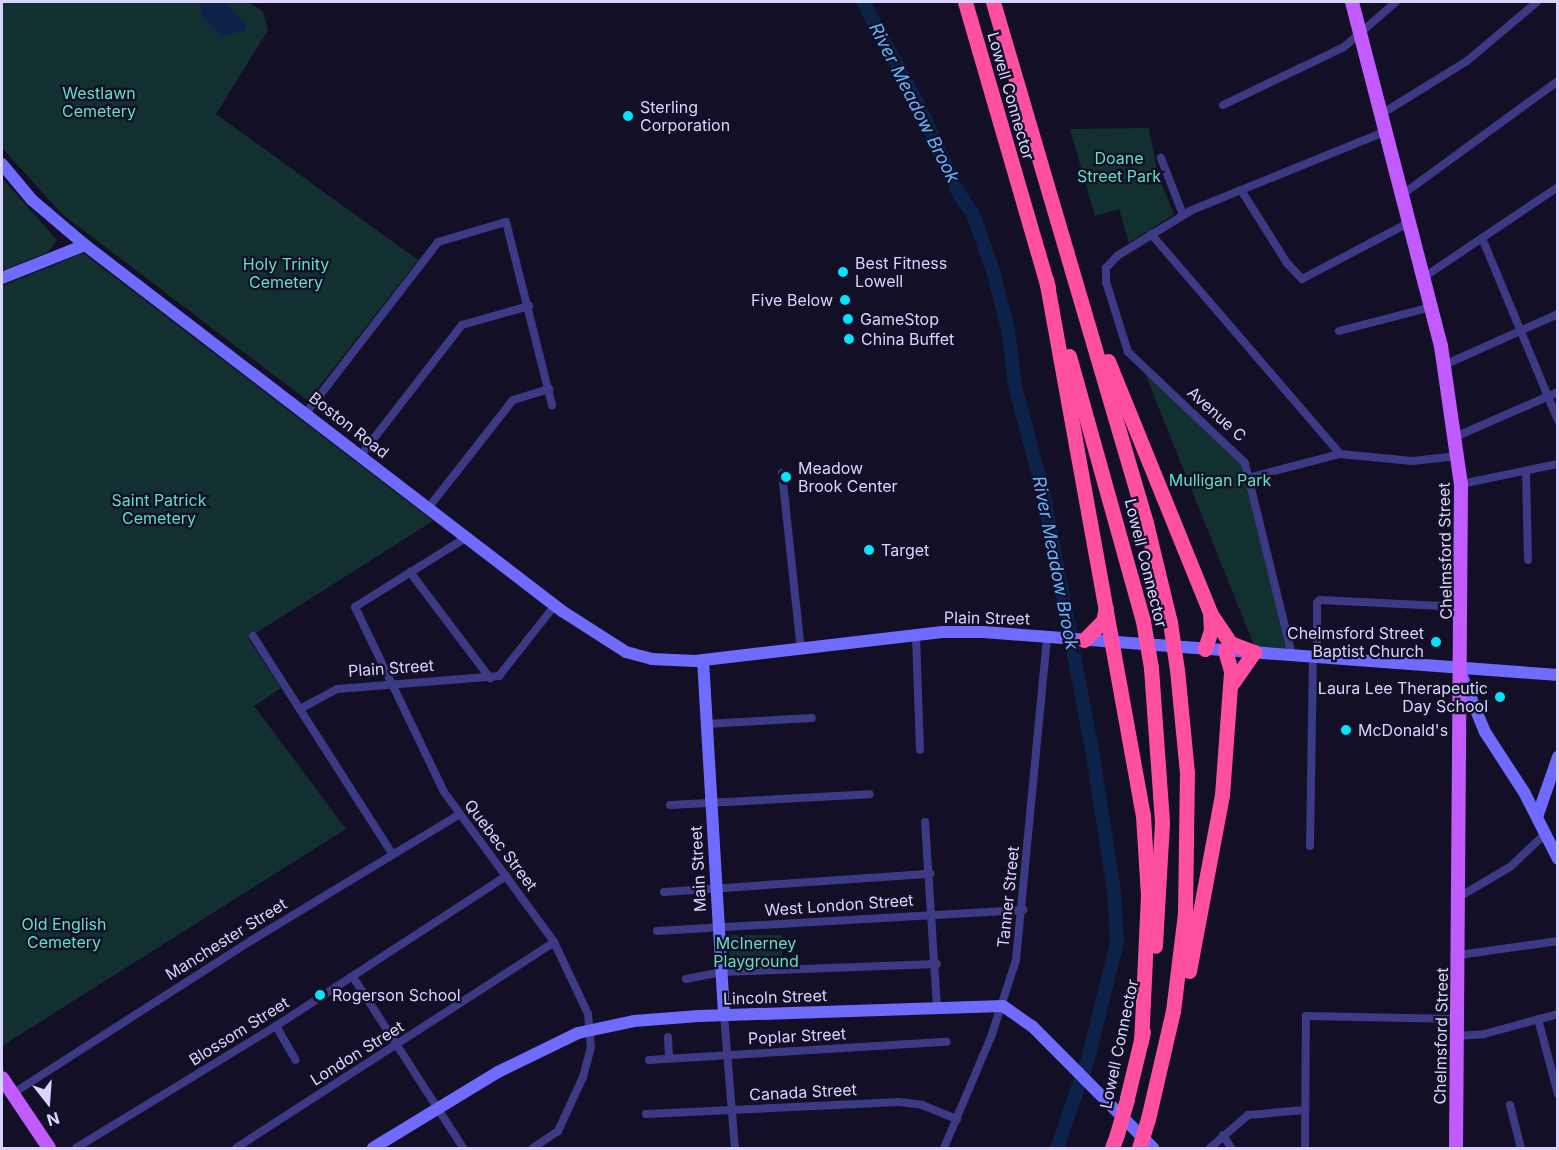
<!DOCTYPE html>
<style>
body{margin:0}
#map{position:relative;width:1559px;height:1150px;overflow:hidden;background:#130f26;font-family:Inter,sans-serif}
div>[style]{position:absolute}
.green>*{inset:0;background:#12302f;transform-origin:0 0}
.water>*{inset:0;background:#0c2248}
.river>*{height:14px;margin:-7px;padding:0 7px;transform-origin:7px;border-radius:7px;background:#0c2248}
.street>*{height:8px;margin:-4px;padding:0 4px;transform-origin:4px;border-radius:4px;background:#3d3a85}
.secondary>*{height:12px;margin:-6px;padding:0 6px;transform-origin:6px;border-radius:6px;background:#6f6bff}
.primary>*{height:14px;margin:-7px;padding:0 7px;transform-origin:7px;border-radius:7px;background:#c25bff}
.highway>*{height:15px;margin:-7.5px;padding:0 7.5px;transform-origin:7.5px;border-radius:7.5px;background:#ff4fa3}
.secondary-bridge>*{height:12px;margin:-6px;padding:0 6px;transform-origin:6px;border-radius:6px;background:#6f6bff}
.highway-bridge>*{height:15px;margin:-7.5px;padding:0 7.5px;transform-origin:7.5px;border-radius:7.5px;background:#ff4fa3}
.dots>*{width:16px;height:16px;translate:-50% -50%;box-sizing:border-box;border:3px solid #130f26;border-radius:50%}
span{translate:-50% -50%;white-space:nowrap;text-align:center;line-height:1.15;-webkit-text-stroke:4.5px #130f26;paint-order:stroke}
.park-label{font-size:16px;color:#5fe0c0}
.street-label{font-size:16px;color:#d9d4ff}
.poi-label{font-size:16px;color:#d9d4ff}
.left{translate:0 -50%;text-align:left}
.right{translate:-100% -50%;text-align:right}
.water-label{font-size:18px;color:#62b6ff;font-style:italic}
.frame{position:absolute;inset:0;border:3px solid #d9d4ff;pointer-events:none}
.north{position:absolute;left:18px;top:1072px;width:60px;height:60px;-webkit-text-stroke:4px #130f26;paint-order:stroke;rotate:163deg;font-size:16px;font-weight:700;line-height:24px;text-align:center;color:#d9d4ff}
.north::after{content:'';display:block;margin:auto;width:21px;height:27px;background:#d9d4ff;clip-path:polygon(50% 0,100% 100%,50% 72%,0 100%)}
</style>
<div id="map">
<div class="green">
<i style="clip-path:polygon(2px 2px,249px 2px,263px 12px,268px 30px,216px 114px,418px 260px,308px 401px,62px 214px,2px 148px)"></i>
<i style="clip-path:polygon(1149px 128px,1158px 176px,1174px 214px,1129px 243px,1119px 209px,1095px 216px,1070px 129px)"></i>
<i style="clip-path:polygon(2px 178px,57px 240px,48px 252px,2px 271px)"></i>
<i style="clip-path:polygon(83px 253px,433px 521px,248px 638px,281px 688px,254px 706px,346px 829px,2px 1046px,2px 286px)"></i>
<i style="clip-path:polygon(1142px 366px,1241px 456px,1292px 655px,1255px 648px)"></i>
<i style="left:782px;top:935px;width:32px;height:53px;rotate:90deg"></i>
</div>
<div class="water">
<i style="clip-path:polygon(199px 2px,225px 3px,247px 25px,243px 31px,222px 36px,203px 18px)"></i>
</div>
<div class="river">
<i style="left:863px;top:2px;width:116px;rotate:61.7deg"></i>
<i style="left:918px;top:104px;width:99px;rotate:65.5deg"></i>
<i style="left:959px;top:194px;width:24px;rotate:55deg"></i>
<i style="left:973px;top:214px;width:60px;rotate:70.7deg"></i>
<i style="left:993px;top:271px;width:60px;rotate:75.5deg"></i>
<i style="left:1008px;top:329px;width:57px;rotate:83deg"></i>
<i style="left:1015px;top:386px;width:109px;rotate:75.1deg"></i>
<i style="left:1043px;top:491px;width:270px;rotate:79.3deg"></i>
<i style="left:1093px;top:756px;width:138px;rotate:81.2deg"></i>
<i style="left:1114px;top:892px;width:50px;rotate:86.6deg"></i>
<i style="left:1117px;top:942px;width:121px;rotate:103.9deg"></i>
<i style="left:1088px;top:1059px;width:94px;rotate:109.2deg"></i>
</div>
<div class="street">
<i style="left:1223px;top:105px;width:134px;rotate:-25.6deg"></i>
<i style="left:1344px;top:47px;width:69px;rotate:-40.9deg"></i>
<i style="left:1383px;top:113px;width:99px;rotate:-31.8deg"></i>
<i style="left:1467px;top:61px;width:92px;rotate:-40.1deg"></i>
<i style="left:1161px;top:158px;width:61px;rotate:68.9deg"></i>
<i style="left:1241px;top:190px;width:86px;rotate:57.8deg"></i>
<i style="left:1287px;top:263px;width:22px;rotate:47deg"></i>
<i style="left:1302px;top:279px;width:122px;rotate:-27.8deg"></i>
<i style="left:1403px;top:194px;width:192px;rotate:-36.1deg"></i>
<i style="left:1151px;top:234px;width:290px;rotate:49.3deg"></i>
<i style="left:1482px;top:238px;width:198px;rotate:67.4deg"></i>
<i style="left:1424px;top:277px;width:161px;rotate:-33.9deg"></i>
<i style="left:1339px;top:331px;width:95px;rotate:-14.6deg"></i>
<i style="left:1444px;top:365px;width:125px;rotate:-24.1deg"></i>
<i style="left:306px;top:413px;width:216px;rotate:-52.3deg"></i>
<i style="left:438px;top:242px;width:71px;rotate:-16.4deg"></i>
<i style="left:506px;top:222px;width:189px;rotate:75.9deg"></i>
<i style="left:1455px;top:437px;width:112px;rotate:-23.6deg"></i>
<i style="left:361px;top:455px;width:165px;rotate:-52.2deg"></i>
<i style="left:462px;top:325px;width:70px;rotate:-15.8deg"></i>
<i style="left:1526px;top:472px;width:88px;rotate:88.7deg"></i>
<i style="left:782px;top:473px;width:178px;rotate:83.9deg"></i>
<i style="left:1251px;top:477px;width:92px;rotate:-14.5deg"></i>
<i style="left:1340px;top:454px;width:73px;rotate:5.5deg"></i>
<i style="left:1413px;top:461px;width:45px;rotate:-6.3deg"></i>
<i style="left:1461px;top:484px;width:99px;rotate:-11.7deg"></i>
<i style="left:429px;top:507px;width:136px;rotate:-51.9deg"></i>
<i style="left:513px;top:400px;width:38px;rotate:-17deg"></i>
<i style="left:467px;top:537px;width:132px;rotate:148deg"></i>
<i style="left:355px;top:607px;width:205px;rotate:64.3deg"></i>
<i style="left:444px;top:792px;width:186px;rotate:53.7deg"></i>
<i style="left:554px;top:942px;width:80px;rotate:64.7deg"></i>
<i style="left:588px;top:1014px;width:33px;rotate:85deg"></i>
<i style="left:591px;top:1047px;width:31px;rotate:105deg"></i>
<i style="left:583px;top:1077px;width:60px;rotate:114.8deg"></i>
<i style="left:558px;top:1131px;width:30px;rotate:146deg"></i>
<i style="left:410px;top:572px;width:133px;rotate:53deg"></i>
<i style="left:253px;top:636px;width:258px;rotate:57.4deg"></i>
<i style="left:916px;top:636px;width:114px;rotate:88deg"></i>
<i style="left:1292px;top:655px;width:198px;rotate:-103.8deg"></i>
<i style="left:1245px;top:463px;width:161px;rotate:-136.5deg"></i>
<i style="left:1128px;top:352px;width:73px;rotate:-107.4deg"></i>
<i style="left:1106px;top:282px;width:14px;rotate:-90deg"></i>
<i style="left:1106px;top:268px;width:16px;rotate:-47deg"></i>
<i style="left:1117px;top:256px;width:88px;rotate:-31.5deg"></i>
<i style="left:1192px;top:210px;width:210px;rotate:-22.1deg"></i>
<i style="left:1317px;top:657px;width:54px;rotate:-90deg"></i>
<i style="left:1317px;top:603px;width:4px;rotate:-45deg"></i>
<i style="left:1320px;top:600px;width:142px;rotate:2.8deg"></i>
<i style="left:300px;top:709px;width:42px;rotate:-28.4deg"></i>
<i style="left:337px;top:689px;width:163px;rotate:-4.6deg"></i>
<i style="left:499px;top:676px;width:90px;rotate:-51.7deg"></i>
<i style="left:707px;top:724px;width:105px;rotate:-3.3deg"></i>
<i style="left:670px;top:805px;width:200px;rotate:-3.1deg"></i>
<i style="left:925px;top:822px;width:185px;rotate:86.3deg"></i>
<i style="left:1310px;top:846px;width:189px;rotate:-89.1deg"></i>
<i style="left:664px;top:892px;width:267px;rotate:-3.9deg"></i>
<i style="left:1459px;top:897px;width:59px;rotate:-30.5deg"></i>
<i style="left:1510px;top:867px;width:48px;rotate:-43.3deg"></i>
<i style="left:657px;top:931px;width:367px;rotate:-3.3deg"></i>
<i style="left:1459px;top:955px;width:100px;rotate:-8deg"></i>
<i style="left:353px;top:977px;width:203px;rotate:57.2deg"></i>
<i style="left:686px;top:979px;width:36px;rotate:-11deg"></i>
<i style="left:721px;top:972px;width:216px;rotate:-2.1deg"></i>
<i style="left:724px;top:1015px;width:133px;rotate:85.3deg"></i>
<i style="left:1538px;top:1019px;width:78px;rotate:75.1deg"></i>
<i style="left:276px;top:1026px;width:39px;rotate:60deg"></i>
<i style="left:1458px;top:1036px;width:26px;rotate:-4deg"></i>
<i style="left:1484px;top:1034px;width:77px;rotate:-15.1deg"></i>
<i style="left:668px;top:1037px;width:20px;rotate:87deg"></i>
<i style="left:649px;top:1060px;width:298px;rotate:-3.5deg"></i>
<i style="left:12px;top:1094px;width:285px;rotate:-32.7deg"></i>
<i style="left:252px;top:940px;width:241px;rotate:-31.2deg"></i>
<i style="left:1510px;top:1105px;width:44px;rotate:75.7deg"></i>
<i style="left:646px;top:1114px;width:253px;rotate:-2.7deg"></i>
<i style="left:899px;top:1102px;width:23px;rotate:7deg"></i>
<i style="left:922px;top:1105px;width:38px;rotate:22deg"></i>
<i style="left:1223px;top:1135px;width:15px;rotate:58deg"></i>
<i style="left:76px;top:1148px;width:234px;rotate:-31.4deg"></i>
<i style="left:276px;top:1026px;width:275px;rotate:-33.1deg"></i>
<i style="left:236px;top:1148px;width:379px;rotate:-32.9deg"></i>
<i style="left:944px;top:1148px;width:121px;rotate:-67.1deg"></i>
<i style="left:991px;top:1037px;width:81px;rotate:-72deg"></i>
<i style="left:1016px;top:960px;width:325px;rotate:-84.5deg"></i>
<i style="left:1210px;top:1148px;width:50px;rotate:-41deg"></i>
<i style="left:1248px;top:1115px;width:57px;rotate:-5deg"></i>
<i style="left:1305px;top:1148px;width:132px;rotate:-89.6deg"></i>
<i style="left:1306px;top:1016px;width:152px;rotate:1.1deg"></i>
</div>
<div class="secondary">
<i style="left:2px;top:164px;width:47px;rotate:50.2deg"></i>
<i style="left:32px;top:200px;width:70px;rotate:40.3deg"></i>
<i style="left:85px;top:245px;width:601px;rotate:37.5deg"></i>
<i style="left:562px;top:611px;width:76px;rotate:32.6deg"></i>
<i style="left:626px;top:652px;width:27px;rotate:15deg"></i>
<i style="left:652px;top:659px;width:43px;rotate:2.7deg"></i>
<i style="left:695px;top:661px;width:249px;rotate:-6.7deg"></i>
<i style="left:942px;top:632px;width:41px"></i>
<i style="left:983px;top:632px;width:577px;rotate:4.28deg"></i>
<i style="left:2px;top:278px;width:89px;rotate:-21.7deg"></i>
<i style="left:703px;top:660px;width:356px;rotate:86.6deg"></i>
<i style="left:1462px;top:676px;width:61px;rotate:67.7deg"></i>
<i style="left:1485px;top:732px;width:72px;rotate:57deg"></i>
<i style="left:1524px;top:792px;width:75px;rotate:63.1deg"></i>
<i style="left:1537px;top:817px;width:64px;rotate:-70.7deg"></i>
<i style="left:634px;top:1021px;width:65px;rotate:-4.4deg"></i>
<i style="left:699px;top:1016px;width:304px;rotate:-1.9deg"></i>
<i style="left:1003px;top:1006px;width:35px;rotate:35deg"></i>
<i style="left:1032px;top:1026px;width:172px;rotate:45.2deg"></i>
<i style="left:373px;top:1148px;width:146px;rotate:-31.3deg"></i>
<i style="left:498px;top:1072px;width:89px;rotate:-26deg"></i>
</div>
<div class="primary">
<i style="left:1352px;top:2px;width:355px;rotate:75.5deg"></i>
<i style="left:1441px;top:346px;width:139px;rotate:81.8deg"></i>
<i style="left:1461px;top:484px;width:664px;rotate:90.43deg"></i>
<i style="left:2px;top:1078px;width:84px;rotate:56.1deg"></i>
</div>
<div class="highway">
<i style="left:965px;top:2px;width:297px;rotate:73.8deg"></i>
<i style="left:993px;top:2px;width:543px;rotate:73.63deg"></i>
<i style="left:1146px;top:523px;width:102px;rotate:76.4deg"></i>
<i style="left:1046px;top:279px;width:546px;rotate:79.76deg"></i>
<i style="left:1143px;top:816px;width:79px;rotate:86.4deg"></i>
<i style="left:1148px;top:895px;width:146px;rotate:92.7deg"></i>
<i style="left:1069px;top:356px;width:275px;rotate:74.4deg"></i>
<i style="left:1108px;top:361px;width:271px;rotate:67.9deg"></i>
<i style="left:1210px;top:612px;width:18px;rotate:87deg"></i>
<i style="left:1211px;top:630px;width:20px;rotate:108deg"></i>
<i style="left:1212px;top:616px;width:32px;rotate:56deg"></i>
<i style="left:1230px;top:643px;width:26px;rotate:21deg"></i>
<i style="left:1254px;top:652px;width:38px;rotate:125deg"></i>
<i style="left:1084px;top:640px;width:27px;rotate:-45deg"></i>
<i style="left:1103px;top:621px;width:13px;rotate:-77deg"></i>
<i style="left:1151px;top:668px;width:155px;rotate:85.9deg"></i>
<i style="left:1162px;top:823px;width:123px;rotate:93.3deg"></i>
<i style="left:1189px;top:971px;width:179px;rotate:-79.4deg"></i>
<i style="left:1222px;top:795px;width:124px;rotate:-85.8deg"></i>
<i style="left:1231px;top:671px;width:22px;rotate:-106deg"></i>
<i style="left:1127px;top:1098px;width:68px;rotate:-76.4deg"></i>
<i style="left:1148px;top:1119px;width:111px;rotate:-77deg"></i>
<i style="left:1173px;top:1011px;width:99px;rotate:-83deg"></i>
<i style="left:1185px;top:913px;width:140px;rotate:-89.2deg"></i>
<i style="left:1187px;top:773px;width:103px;rotate:-95.5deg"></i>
<i style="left:1112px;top:1148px;width:15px;rotate:-70deg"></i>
</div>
<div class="secondary-bridge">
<i style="left:578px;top:1033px;width:57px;rotate:-12.1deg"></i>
</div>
<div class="highway-bridge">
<i style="left:1143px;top:621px;width:48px;rotate:80.3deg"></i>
<i style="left:1170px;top:622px;width:49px;rotate:81.7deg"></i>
<i style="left:1117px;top:1134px;width:37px;rotate:-74deg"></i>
<i style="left:1139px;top:1148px;width:30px;rotate:-73deg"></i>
</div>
<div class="dots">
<i style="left:628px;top:116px;background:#00e5ff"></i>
<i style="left:843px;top:272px;background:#00e5ff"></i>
<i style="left:845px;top:300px;background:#00e5ff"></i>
<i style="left:848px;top:319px;background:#00e5ff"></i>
<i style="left:849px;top:339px;background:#00e5ff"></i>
<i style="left:786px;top:477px;background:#00e5ff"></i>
<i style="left:869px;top:550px;background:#00e5ff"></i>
<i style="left:1436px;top:642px;background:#00e5ff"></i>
<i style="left:1500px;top:697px;background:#00e5ff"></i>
<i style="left:1346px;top:730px;background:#00e5ff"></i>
<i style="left:320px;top:995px;background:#00e5ff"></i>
</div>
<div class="park-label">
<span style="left:99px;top:102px">Westlawn<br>Cemetery</span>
<span style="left:1119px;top:167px">Doane<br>Street Park</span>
<span style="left:286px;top:273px">Holy Trinity<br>Cemetery</span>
<span style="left:1220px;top:480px">Mulligan Park</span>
<span style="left:159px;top:509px">Saint Patrick<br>Cemetery</span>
<span style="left:64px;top:933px">Old English<br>Cemetery</span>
<span style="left:756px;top:952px">McInerney<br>Playground</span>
</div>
<div class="street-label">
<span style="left:1011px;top:96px;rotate:74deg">Lowell Connector</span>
<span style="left:1217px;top:414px;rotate:42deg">Avenue C</span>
<span style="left:349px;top:425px;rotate:38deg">Boston Road</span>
<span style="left:1445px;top:551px;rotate:-91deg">Chelmsford Street</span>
<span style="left:1146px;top:563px;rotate:76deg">Lowell Connector</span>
<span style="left:987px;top:618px;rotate:1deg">Plain Street</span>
<span style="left:391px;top:668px;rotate:-4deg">Plain Street</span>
<span style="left:501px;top:845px;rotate:53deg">Quebec Street</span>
<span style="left:698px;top:869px;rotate:-93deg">Main Street</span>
<span style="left:1008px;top:897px;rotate:-84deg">Tanner Street</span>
<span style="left:839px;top:905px;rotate:-4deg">West London Street</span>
<span style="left:226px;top:939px;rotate:-32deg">Manchester Street</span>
<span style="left:775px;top:997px;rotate:-2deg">Lincoln Street</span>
<span style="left:239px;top:1031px;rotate:-32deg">Blossom Street</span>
<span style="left:797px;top:1036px;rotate:-3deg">Poplar Street</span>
<span style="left:1441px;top:1036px;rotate:-89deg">Chelmsford Street</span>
<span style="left:1119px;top:1044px;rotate:-78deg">Lowell Connector</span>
<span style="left:357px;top:1053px;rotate:-32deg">London Street</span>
<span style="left:803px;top:1092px;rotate:-3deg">Canada Street</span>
</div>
<div class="poi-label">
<span class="left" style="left:640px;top:116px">Sterling<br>Corporation</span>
<span class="left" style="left:855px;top:272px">Best Fitness<br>Lowell</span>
<span class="right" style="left:833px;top:300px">Five Below</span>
<span class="left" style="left:860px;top:319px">GameStop</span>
<span class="left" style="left:861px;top:339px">China Buffet</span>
<span class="left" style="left:798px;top:477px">Meadow<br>Brook Center</span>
<span class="left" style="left:881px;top:550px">Target</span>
<span class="right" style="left:1424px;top:642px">Chelmsford Street<br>Baptist Church</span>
<span class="right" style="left:1488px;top:697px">Laura Lee Therapeutic<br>Day School</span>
<span class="left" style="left:1358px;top:730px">McDonald's</span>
<span class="left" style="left:332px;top:995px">Rogerson School</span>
</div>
<div class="water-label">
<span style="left:914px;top:103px;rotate:63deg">River Meadow Brook</span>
<span style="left:1055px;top:563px;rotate:79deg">River Meadow Brook</span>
</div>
<div class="frame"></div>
<div class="north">N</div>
</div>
